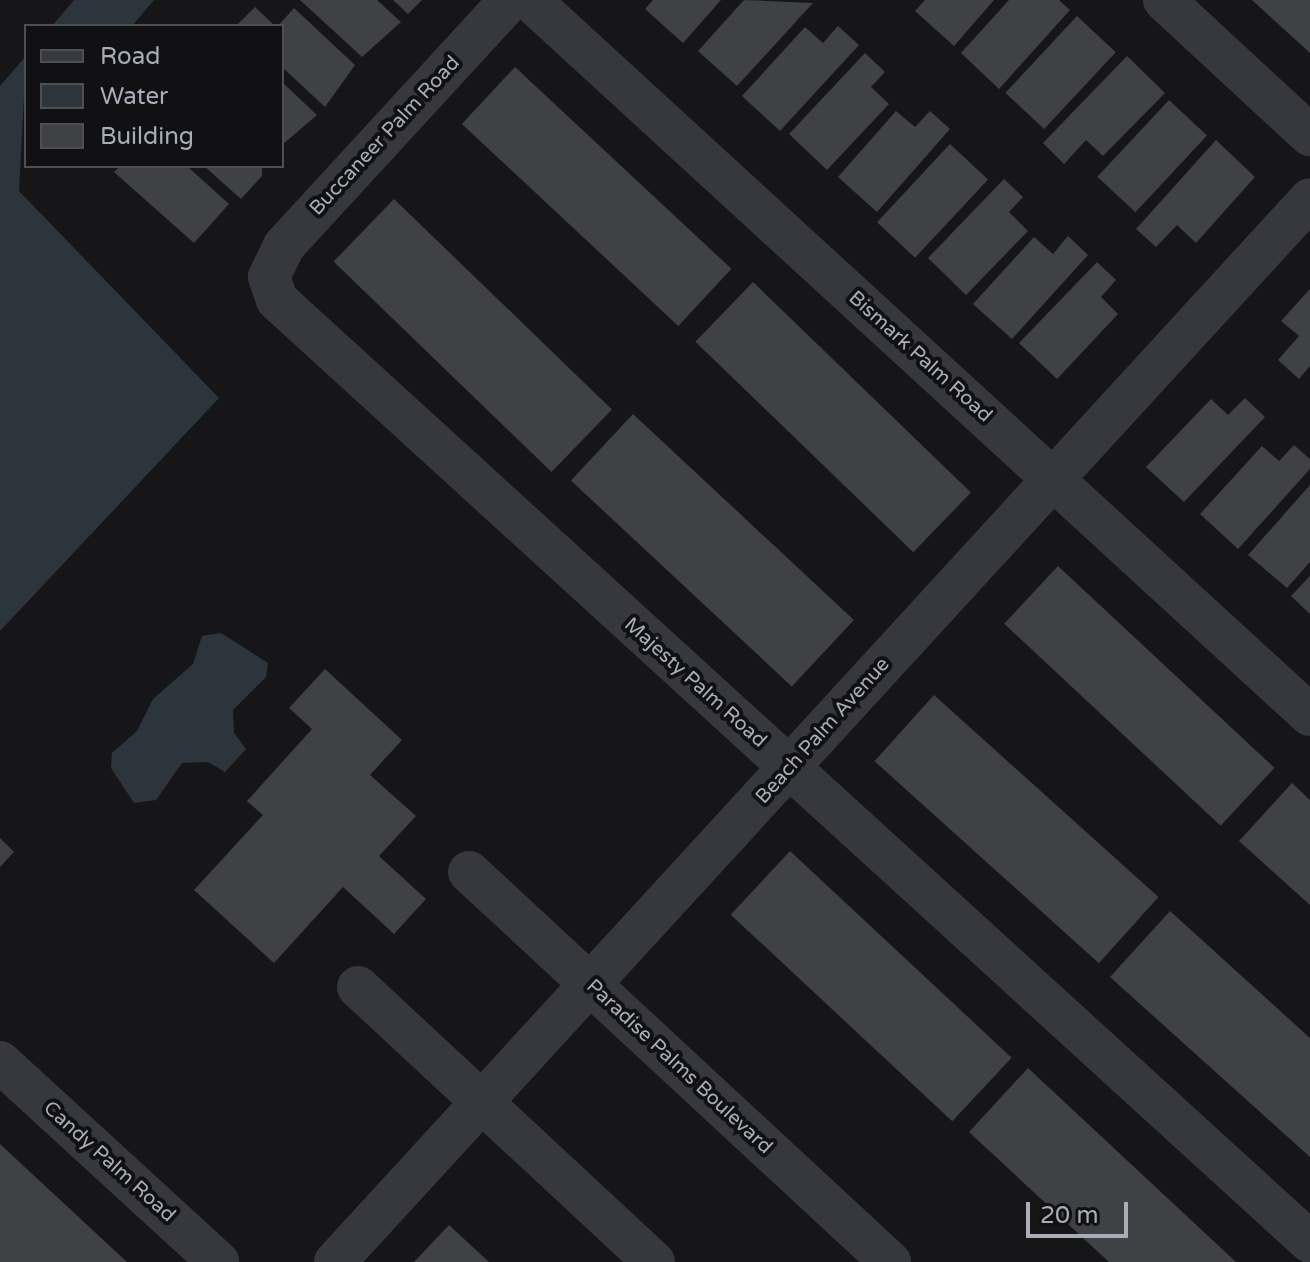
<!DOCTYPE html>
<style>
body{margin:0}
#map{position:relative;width:1310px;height:1262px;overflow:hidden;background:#161618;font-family:"Varela Round",sans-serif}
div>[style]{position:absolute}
.water>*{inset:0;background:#2c353c}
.building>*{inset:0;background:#404145;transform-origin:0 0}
.minor>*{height:42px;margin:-21px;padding:0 21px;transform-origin:21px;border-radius:21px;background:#37383d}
span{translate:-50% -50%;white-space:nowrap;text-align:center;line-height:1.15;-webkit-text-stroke:8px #111113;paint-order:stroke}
.street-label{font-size:20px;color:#a8adb8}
.legend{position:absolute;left:24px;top:24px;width:260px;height:144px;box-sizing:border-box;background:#111113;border:2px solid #4d4f55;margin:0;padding:10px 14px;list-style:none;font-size:24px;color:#a8adb8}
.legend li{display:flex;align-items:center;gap:16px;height:40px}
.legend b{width:40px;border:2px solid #4d4f55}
.scale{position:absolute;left:1026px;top:1202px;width:102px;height:36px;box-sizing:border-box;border:4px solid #a8adb8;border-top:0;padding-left:10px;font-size:24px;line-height:28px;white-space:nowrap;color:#a8adb8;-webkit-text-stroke:6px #111113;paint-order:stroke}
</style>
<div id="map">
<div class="water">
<i style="clip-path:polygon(74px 0,154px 0,132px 26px,52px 26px)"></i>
<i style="clip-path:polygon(26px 56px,19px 191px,219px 398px,0 631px,0 86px)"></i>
<i style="clip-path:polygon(221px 633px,268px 663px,266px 677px,233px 710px,234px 733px,246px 749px,225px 772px,208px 762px,182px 763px,156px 800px,134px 803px,111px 768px,112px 753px,137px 731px,153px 699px,193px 664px,202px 636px)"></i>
</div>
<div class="building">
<i style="clip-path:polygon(300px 0,377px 0,401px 22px,362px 57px)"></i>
<i style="clip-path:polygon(393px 0,422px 0,408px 14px)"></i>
<i style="clip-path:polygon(653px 0,721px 0,683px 43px,645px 9px)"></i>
<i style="clip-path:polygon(744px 0,813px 3px,737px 86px,698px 51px)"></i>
<i style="clip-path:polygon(925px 0,994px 0,954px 46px,915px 11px)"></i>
<i style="clip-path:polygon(1009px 0,1059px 0,1070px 10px,999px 89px,961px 53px)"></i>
<i style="clip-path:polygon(1252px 0,1310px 0,1310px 53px)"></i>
<i style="clip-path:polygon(255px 7px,275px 26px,236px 26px)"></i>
<i style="clip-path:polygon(294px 8px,355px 65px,325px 107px,282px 67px,278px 26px)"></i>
<i style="left:1077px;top:16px;width:53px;height:105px;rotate:43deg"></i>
<i style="clip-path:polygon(838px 26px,859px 45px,780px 131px,742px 96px,805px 27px,823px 43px)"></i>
<i style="clip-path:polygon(865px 53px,885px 72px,871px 87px,889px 104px,827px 170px,789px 134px)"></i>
<i style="clip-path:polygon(1127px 56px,1165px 93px,1103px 156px,1086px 140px,1064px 164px,1043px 143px)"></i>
<i style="left:515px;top:67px;width:296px;height:78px;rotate:43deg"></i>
<i style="clip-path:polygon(282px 82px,317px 115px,282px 145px)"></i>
<i style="left:1169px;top:100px;width:52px;height:105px;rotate:43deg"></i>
<i style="clip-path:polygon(896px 111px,915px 127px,930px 111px,950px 129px,877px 212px,838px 177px)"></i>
<i style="clip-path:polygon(1216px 140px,1255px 177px,1196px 243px,1177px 225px,1156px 247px,1136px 229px)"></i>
<i style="left:950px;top:144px;width:52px;height:107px;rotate:43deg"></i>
<i style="clip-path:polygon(120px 166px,187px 166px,229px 204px,194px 243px,114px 172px)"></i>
<i style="clip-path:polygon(204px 166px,262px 166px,262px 176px,241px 199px)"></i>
<i style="clip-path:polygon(1004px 179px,1023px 197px,1009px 212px,1028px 231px,966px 295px,928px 258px)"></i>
<i style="left:394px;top:199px;width:303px;height:87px;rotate:44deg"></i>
<i style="clip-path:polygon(1068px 236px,1088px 255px,1012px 339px,973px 304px,1034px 237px,1053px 254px)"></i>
<i style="clip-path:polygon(1097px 262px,1116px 280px,1101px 297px,1118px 314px,1057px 379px,1019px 343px)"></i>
<i style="left:753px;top:282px;width:303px;height:83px;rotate:44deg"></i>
<i style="clip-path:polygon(1310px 289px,1310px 366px,1299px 379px,1278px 360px,1299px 336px,1281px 321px)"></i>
<i style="clip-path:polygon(1245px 398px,1265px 417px,1184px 502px,1146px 467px,1211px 399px,1228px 415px)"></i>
<i style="left:633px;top:414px;width:302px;height:91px;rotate:43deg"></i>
<i style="clip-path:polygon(1294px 445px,1310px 459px,1310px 469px,1238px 549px,1200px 514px,1262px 446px,1279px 461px)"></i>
<i style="clip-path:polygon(1310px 485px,1310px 562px,1287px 588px,1248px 555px)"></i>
<i style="left:1058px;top:566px;width:296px;height:79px;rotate:43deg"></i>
<i style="clip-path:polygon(1310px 576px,1310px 614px,1291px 596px)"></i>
<i style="clip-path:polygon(325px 669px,402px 740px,370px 775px,416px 816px,379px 856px,426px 899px,394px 934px,343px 887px,274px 963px,194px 890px,263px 815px,247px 801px,312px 729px,289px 708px)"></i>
<i style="left:934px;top:695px;width:302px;height:89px;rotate:42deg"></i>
<i style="clip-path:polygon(1292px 783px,1310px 800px,1310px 905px,1239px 841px)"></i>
<i style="clip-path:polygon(0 838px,14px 852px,0 867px)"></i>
<i style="left:790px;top:851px;width:303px;height:87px;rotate:43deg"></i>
<i style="clip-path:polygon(1170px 911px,1310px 1038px,1310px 1157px,1110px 977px)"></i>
<i style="clip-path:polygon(1028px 1068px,1236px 1262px,1109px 1262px,969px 1132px)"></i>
<i style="clip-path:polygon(0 1144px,127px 1262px,0 1262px)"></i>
<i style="clip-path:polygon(449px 1225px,489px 1262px,414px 1262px)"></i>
</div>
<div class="minor">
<i style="left:510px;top:0;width:334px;rotate:132.6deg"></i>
<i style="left:284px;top:246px;width:34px;rotate:116deg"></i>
<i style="left:269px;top:277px;width:24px;rotate:71deg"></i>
<i style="left:277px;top:300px;width:1398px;rotate:42.36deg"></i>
<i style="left:530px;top:0;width:1058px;rotate:42.51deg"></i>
<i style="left:1164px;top:0;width:199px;rotate:42.8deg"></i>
<i style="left:469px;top:872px;width:574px;rotate:42.81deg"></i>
<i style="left:358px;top:987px;width:404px;rotate:42.9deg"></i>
<i style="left:0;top:1062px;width:296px;rotate:42.5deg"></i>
<i style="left:335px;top:1262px;width:1442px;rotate:-47.47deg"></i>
</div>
<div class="street-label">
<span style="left:385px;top:136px;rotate:-47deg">Buccaneer Palm Road</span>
<span style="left:920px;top:357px;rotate:42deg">Bismark Palm Road</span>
<span style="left:695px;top:683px;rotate:42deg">Majesty Palm Road</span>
<span style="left:823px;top:731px;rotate:-48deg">Beach Palm Avenue</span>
<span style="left:679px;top:1067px;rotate:43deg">Paradise Palms Boulevard</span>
<span style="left:109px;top:1162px;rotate:42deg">Candy Palm Road</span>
</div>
<ul class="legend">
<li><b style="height:10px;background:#37383d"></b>Road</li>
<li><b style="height:22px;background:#2c353c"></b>Water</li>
<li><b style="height:22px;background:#404145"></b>Building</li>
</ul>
<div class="scale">20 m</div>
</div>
